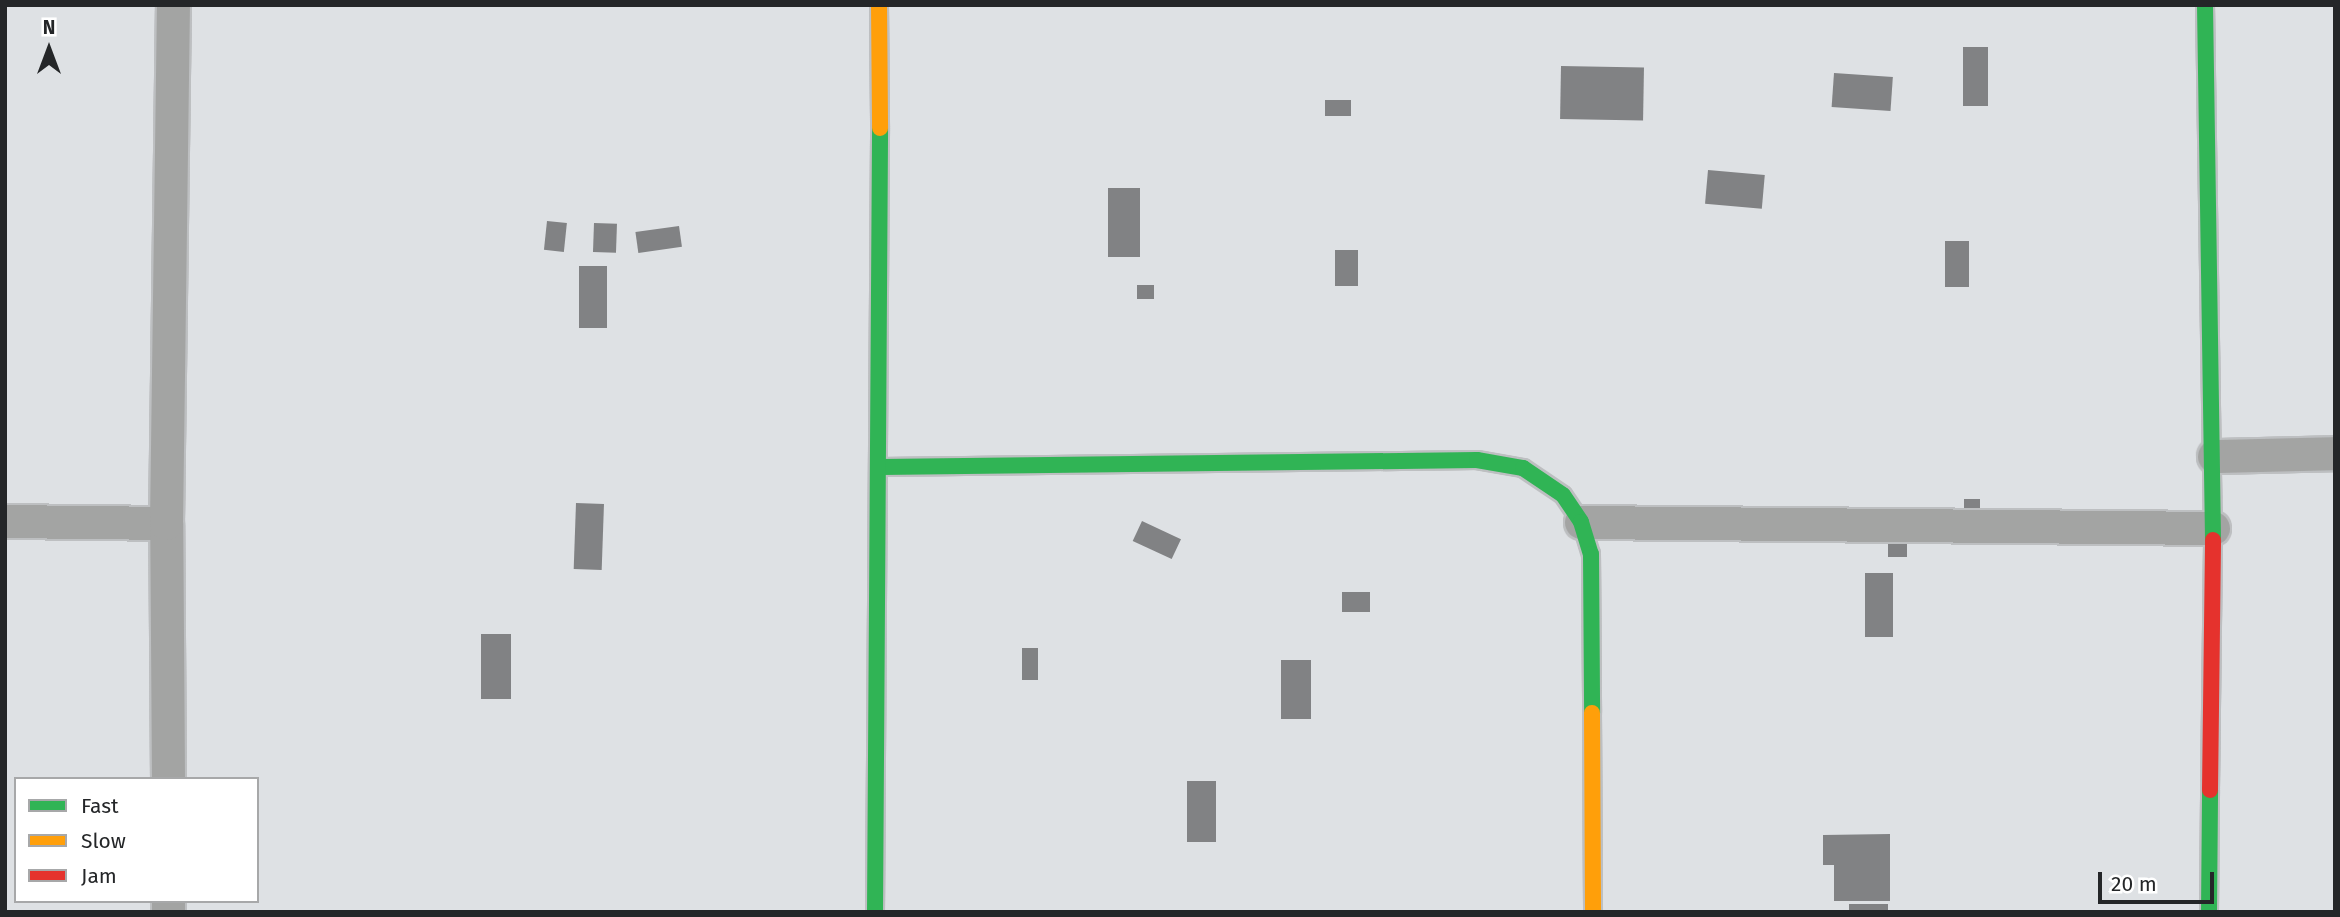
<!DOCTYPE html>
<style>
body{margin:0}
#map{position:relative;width:2340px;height:917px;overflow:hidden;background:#dee1e4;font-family:"Fira Sans",sans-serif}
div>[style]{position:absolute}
.building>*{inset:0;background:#818284;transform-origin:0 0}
.roads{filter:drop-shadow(2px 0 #bdbfc1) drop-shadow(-2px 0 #bdbfc1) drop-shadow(0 2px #bdbfc1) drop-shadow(0 -2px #bdbfc1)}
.street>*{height:33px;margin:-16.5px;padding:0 16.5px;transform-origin:16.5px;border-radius:16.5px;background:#a3a4a3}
.fast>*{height:16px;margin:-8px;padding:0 8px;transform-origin:8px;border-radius:8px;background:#30b455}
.slow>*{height:16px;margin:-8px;padding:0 8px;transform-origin:8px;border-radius:8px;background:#ff9f0a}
.jam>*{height:16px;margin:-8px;padding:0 8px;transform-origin:8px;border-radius:8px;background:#e5322d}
span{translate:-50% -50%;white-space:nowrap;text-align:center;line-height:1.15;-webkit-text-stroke:7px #fff;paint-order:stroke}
.frame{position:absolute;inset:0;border:7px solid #242628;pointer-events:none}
.legend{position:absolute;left:14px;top:777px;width:245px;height:126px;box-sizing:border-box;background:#fff;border:2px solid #a7a8a9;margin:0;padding:9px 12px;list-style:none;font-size:21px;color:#242628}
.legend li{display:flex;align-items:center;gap:14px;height:35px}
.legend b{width:35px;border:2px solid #a7a8a9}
.north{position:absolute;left:14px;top:14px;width:70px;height:70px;-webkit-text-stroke:5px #fff;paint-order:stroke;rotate:0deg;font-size:19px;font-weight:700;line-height:28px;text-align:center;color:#242628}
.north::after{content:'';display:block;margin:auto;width:24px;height:32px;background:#242628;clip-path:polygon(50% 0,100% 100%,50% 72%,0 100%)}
.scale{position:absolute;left:2098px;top:872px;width:116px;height:32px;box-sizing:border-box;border:4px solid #242628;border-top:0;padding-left:9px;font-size:21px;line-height:24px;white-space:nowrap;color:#242628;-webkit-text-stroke:5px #fff;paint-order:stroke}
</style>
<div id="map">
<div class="building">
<i style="left:1963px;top:47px;width:25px;height:59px"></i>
<i style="left:1561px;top:66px;width:83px;height:53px;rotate:1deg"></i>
<i style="left:1834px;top:73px;width:59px;height:34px;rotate:4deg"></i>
<i style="left:1351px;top:100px;width:16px;height:26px;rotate:90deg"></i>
<i style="left:1708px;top:170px;width:57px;height:34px;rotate:5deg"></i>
<i style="left:1108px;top:188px;width:32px;height:69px"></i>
<i style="left:547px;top:221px;width:20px;height:29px;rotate:6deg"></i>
<i style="left:594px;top:223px;width:23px;height:29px;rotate:2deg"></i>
<i style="left:679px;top:226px;width:21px;height:44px;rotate:82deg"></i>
<i style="left:1945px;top:241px;width:24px;height:46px"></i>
<i style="left:1335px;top:250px;width:23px;height:36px"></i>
<i style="left:579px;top:266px;width:28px;height:62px"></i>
<i style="left:1154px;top:285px;width:14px;height:17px;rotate:90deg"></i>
<i style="left:1964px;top:499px;width:16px;height:16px"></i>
<i style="left:576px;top:503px;width:28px;height:66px;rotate:2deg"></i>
<i style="left:1142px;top:521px;width:43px;height:22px;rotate:25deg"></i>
<i style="left:1888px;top:543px;width:19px;height:14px"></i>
<i style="left:1865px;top:573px;width:28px;height:64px"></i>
<i style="left:1370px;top:592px;width:20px;height:28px;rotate:90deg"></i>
<i style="left:481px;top:634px;width:30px;height:65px"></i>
<i style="left:1022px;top:648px;width:16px;height:32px"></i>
<i style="left:1281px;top:660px;width:30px;height:59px"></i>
<i style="left:1187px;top:781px;width:29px;height:61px"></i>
<i style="clip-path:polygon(1890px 834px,1890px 901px,1834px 901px,1834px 865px,1823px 865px,1823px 835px)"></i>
<i style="left:1849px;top:904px;width:39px;height:8px"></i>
</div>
<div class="roads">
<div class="street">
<i style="left:2214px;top:456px;width:121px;rotate:-1.4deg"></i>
<i style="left:5px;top:521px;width:161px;rotate:0.7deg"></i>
<i style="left:1581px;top:522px;width:632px;rotate:0.54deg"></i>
<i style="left:168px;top:779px;width:256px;rotate:-90.4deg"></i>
<i style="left:166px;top:523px;width:518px;rotate:-89.23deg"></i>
<i style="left:168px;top:912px;width:11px;rotate:-90deg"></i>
</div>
<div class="fast">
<i style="left:2205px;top:5px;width:535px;rotate:89.14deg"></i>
<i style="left:881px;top:467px;width:596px;rotate:-0.67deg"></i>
<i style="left:1477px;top:460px;width:47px;rotate:9.9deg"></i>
<i style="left:1523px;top:468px;width:48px;rotate:34deg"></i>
<i style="left:1563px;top:495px;width:32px;rotate:56deg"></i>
<i style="left:1581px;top:522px;width:34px;rotate:73deg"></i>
<i style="left:1591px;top:554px;width:159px;rotate:89.6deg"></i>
<i style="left:875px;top:912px;width:784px;rotate:-89.63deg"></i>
<i style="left:2209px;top:912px;width:122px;rotate:-89.5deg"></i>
</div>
<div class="slow">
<i style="left:879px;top:5px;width:123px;rotate:89.5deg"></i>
<i style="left:1592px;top:713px;width:199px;rotate:89.7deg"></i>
</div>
<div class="jam">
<i style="left:2210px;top:790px;width:250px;rotate:-89.3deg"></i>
</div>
</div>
<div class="frame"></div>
<ul class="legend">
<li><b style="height:9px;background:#30b455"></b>Fast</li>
<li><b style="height:9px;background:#ff9f0a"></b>Slow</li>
<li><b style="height:9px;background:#e5322d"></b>Jam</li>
</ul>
<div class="north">N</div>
<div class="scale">20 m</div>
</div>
